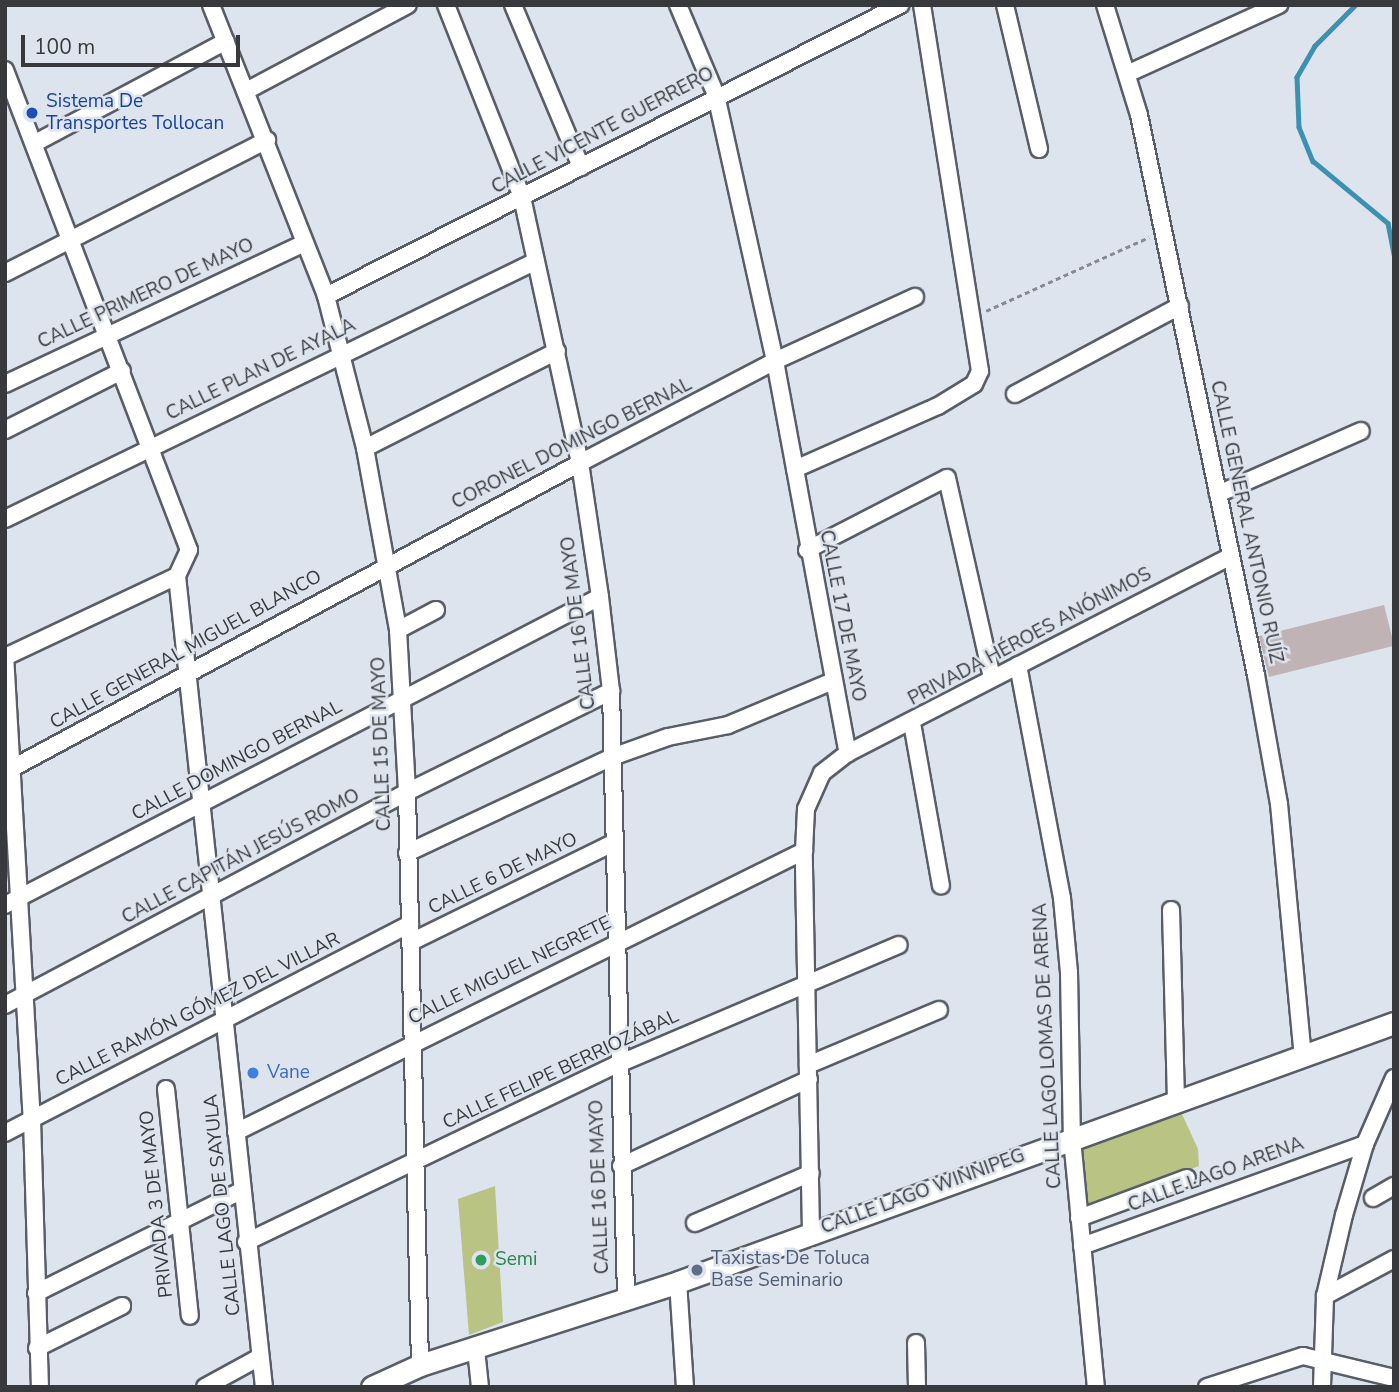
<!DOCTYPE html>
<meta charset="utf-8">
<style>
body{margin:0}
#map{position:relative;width:1399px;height:1392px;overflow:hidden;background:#dee4ee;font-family:"Nunito Sans",sans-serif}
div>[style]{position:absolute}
.green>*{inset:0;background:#b9c384}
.stream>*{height:4.5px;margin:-2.25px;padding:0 2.25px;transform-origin:2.25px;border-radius:2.25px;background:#3c91b1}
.building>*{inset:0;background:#bfb3b6;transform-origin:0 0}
.path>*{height:2.5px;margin-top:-1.25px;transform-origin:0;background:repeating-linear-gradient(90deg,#868a91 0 5px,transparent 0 8.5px)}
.roads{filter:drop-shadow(2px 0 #595e66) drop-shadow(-2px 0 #595e66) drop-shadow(0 2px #595e66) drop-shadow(0 -2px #595e66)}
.street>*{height:16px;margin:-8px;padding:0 8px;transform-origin:8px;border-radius:8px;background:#fff}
.secondary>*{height:21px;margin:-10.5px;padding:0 10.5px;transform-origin:10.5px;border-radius:10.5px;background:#fff}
.dots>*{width:19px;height:19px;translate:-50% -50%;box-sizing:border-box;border:4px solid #dee4ee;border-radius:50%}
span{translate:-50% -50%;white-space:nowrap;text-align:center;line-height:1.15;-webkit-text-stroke:5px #dee4ee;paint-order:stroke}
.transit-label{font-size:19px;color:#164399}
.left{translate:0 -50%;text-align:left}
.street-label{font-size:19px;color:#37393d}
.shop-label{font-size:19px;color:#366cbe}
.service-label{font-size:19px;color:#4e5e75}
.leisure-label{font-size:19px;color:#27864d}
.frame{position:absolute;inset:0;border:7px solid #37393d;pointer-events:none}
.scale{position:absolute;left:21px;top:35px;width:219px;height:32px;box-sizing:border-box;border:4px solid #37393d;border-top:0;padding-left:9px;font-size:21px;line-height:24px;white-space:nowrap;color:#37393d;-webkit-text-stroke:5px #dee4ee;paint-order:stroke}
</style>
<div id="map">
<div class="green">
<i style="clip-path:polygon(1182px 1114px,1198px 1149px,1199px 1166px,1086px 1209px,1081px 1148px)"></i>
<i style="clip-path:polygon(495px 1186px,503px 1322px,469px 1335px,458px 1199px)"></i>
</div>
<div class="stream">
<i style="left:1356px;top:5px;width:58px;rotate:135deg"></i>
<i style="left:1315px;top:46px;width:36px;rotate:120deg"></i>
<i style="left:1297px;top:77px;width:50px;rotate:87.7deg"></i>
<i style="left:1299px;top:127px;width:37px;rotate:68deg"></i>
<i style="left:1313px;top:161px;width:97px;rotate:39.6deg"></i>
<i style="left:1388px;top:223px;width:32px;rotate:79deg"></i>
</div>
<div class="building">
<i style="left:1384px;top:605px;width:42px;height:129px;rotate:76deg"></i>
</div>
<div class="path">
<i style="left:986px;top:311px;width:179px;rotate:-24.4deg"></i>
</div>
<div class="roads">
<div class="street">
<i style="left:211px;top:5px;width:313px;rotate:68.4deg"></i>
<i style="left:326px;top:296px;width:157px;rotate:75.6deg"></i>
<i style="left:365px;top:448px;width:185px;rotate:79.7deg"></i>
<i style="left:398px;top:630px;width:162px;rotate:86.8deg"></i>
<i style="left:407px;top:792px;width:573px;rotate:88.7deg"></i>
<i style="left:446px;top:5px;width:206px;rotate:68.4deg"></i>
<i style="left:522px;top:197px;width:272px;rotate:77.7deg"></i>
<i style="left:580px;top:463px;width:135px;rotate:81.5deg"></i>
<i style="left:600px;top:597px;width:95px;rotate:83.3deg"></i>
<i style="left:611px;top:691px;width:607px;rotate:88.58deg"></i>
<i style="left:513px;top:5px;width:176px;rotate:67.2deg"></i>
<i style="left:678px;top:5px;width:98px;rotate:67.1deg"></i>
<i style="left:716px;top:95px;width:272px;rotate:77.5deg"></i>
<i style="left:775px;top:361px;width:399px;rotate:79.5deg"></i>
<i style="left:1005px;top:5px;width:148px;rotate:76.7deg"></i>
<i style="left:1105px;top:5px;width:115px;rotate:72.8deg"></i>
<i style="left:1139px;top:115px;width:572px;rotate:78.2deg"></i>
<i style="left:1256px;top:675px;width:131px;rotate:79.9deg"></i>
<i style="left:1279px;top:804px;width:253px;rotate:84.6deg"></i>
<i style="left:5px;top:70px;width:514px;rotate:69.03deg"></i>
<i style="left:189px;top:550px;width:29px;rotate:115deg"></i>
<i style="left:177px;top:576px;width:190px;rotate:154.8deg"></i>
<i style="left:1129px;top:73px;width:165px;rotate:-24.4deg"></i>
<i style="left:248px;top:90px;width:181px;rotate:-28deg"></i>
<i style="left:37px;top:142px;width:214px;rotate:-28.1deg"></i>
<i style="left:5px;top:273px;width:294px;rotate:-26.9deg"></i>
<i style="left:326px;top:296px;width:644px;rotate:-26.88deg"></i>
<i style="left:5px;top:384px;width:331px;rotate:-25.2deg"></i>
<i style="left:1015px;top:394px;width:187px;rotate:-28.1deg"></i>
<i style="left:5px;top:430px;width:131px;rotate:-26.8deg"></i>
<i style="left:365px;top:448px;width:215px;rotate:-26.8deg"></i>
<i style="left:795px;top:469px;width:156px;rotate:-23.8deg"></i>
<i style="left:938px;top:406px;width:42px;rotate:-31.4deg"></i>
<i style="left:974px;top:384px;width:14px;rotate:-65deg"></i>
<i style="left:980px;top:371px;width:371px;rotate:-99deg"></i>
<i style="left:1218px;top:494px;width:156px;rotate:-23.8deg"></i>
<i style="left:5px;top:519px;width:590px;rotate:-25.91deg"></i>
<i style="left:807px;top:550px;width:157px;rotate:-27.2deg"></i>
<i style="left:947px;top:478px;width:205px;rotate:77.3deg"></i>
<i style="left:177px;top:576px;width:816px;rotate:83.88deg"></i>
<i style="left:398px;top:630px;width:43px;rotate:-27.8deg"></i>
<i style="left:5px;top:655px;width:465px;rotate:86.7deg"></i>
<i style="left:32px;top:1119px;width:268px;rotate:88.3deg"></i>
<i style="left:1018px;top:665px;width:237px;rotate:79.3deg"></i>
<i style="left:1062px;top:898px;width:74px;rotate:84.6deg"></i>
<i style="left:1069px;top:972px;width:167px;rotate:89deg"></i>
<i style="left:1072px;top:1139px;width:249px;rotate:84.5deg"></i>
<i style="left:912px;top:723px;width:165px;rotate:79.9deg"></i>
<i style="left:5px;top:772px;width:653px;rotate:-28.25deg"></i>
<i style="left:580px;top:463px;width:220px;rotate:-27.6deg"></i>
<i style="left:775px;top:361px;width:154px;rotate:-24.6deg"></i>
<i style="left:407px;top:853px;width:226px;rotate:-25.1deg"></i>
<i style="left:612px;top:757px;width:59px;rotate:-19.7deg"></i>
<i style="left:668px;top:737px;width:61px;rotate:-11.3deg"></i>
<i style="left:728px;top:725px;width:112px;rotate:-22.7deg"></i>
<i style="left:5px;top:905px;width:670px;rotate:-27.37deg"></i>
<i style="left:1171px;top:910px;width:190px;rotate:88.5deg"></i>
<i style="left:411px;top:942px;width:225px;rotate:-26.1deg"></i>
<i style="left:5px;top:1005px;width:455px;rotate:-27.9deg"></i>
<i style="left:407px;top:792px;width:228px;rotate:-26.3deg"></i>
<i style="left:808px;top:1065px;width:142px;rotate:-22.8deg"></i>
<i style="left:166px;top:1089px;width:228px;rotate:84deg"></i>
<i style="left:236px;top:1132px;width:634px;rotate:-26.32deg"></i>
<i style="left:5px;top:1133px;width:456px;rotate:-27.3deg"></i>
<i style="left:621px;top:1166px;width:207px;rotate:-24.8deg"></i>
<i style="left:1373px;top:1198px;width:24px;rotate:-30deg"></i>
<i style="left:1079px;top:1218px;width:115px;rotate:-20.3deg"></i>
<i style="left:695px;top:1223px;width:126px;rotate:-23.3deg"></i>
<i style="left:811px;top:1232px;width:381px;rotate:-91.1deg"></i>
<i style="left:804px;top:851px;width:42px;rotate:-87.3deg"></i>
<i style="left:806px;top:809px;width:39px;rotate:-66deg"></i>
<i style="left:822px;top:773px;width:33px;rotate:-38deg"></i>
<i style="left:848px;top:753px;width:428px;rotate:-27.2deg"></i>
<i style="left:246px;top:1242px;width:410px;rotate:-25.6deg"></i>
<i style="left:616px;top:1065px;width:307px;rotate:-23deg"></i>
<i style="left:1082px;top:1246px;width:301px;rotate:-19.8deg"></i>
<i style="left:678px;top:1282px;width:105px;rotate:86.2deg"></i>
<i style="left:36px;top:1293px;width:229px;rotate:-26.5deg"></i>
<i style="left:1325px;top:1296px;width:78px;rotate:-28.2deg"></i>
<i style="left:916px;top:1343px;width:44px;rotate:88.7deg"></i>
<i style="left:37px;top:1348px;width:95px;rotate:-26.3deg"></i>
<i style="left:476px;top:1349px;width:38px;rotate:84deg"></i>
<i style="left:205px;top:1387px;width:63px;rotate:-28.6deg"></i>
<i style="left:1207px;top:1387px;width:101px;rotate:-17.9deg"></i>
<i style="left:1303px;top:1356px;width:94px;rotate:13.6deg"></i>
<i style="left:1322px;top:1387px;width:91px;rotate:-88.1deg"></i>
<i style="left:1325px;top:1296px;width:83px;rotate:-76.8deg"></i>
<i style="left:1344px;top:1215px;width:74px;rotate:-73.5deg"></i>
<i style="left:1365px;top:1144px;width:72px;rotate:-66.3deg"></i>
</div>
<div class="secondary">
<i style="left:372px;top:1387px;width:53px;rotate:-24.6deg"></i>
<i style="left:420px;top:1365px;width:271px;rotate:-17.8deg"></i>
<i style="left:678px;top:1282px;width:761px;rotate:-19.89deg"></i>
</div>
</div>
<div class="dots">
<i style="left:32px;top:113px;background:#1a4fb4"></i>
<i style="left:253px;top:1073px;background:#3f7fe0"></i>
<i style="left:481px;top:1260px;background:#2e9e5b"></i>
<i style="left:697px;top:1270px;background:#5c6f8a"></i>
</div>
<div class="transit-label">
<span class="left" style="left:46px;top:113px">Sistema De<br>Transportes Tollocan</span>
</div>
<div class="street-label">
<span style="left:603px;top:131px;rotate:-28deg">CALLE VICENTE GUERRERO</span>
<span style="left:146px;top:294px;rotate:-25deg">CALLE PRIMERO DE MAYO</span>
<span style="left:261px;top:370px;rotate:-26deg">CALLE PLAN DE AYALA</span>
<span style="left:572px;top:444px;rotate:-27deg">CORONEL DOMINGO BERNAL</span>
<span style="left:1246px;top:522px;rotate:78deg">CALLE GENERAL ANTONIO RUÍZ</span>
<span style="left:842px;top:616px;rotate:79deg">CALLE 17 DE MAYO</span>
<span style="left:579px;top:623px;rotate:-97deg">CALLE 16 DE MAYO</span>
<span style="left:1030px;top:637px;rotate:-28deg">PRIVADA HÉROES ANÓNIMOS</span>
<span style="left:186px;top:650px;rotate:-29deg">CALLE GENERAL MIGUEL BLANCO</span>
<span style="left:382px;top:744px;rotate:-92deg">CALLE 15 DE MAYO</span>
<span style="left:237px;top:761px;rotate:-28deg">CALLE DOMINGO BERNAL</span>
<span style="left:241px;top:857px;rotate:-28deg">CALLE CAPITÁN JESÚS ROMO</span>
<span style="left:503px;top:874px;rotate:-26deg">CALLE 6 DE MAYO</span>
<span style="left:510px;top:971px;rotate:-26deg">CALLE MIGUEL NEGRETE</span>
<span style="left:198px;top:1010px;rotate:-27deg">CALLE RAMÓN GÓMEZ DEL VILLAR</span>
<span style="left:1048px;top:1046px;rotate:-93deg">CALLE LAGO LOMAS DE ARENA</span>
<span style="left:561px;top:1070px;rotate:-25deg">CALLE FELIPE BERRIOZÁBAL</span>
<span style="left:1216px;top:1175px;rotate:-20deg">CALLE LAGO ARENA</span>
<span style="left:600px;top:1187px;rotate:-92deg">CALLE 16 DE MAYO</span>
<span style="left:923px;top:1192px;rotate:-20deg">CALLE LAGO WINNIPEG</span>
<span style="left:157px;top:1204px;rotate:-96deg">PRIVADA 3 DE MAYO</span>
<span style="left:223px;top:1205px;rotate:-96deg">CALLE LAGO DE SAYULA</span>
</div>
<div class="shop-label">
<span class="left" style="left:267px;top:1073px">Vane</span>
</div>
<div class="service-label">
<span class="left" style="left:711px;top:1270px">Taxistas De Toluca<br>Base Seminario</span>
</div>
<div class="leisure-label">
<span class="left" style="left:495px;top:1260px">Semi</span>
</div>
<div class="frame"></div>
<div class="scale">100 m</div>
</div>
